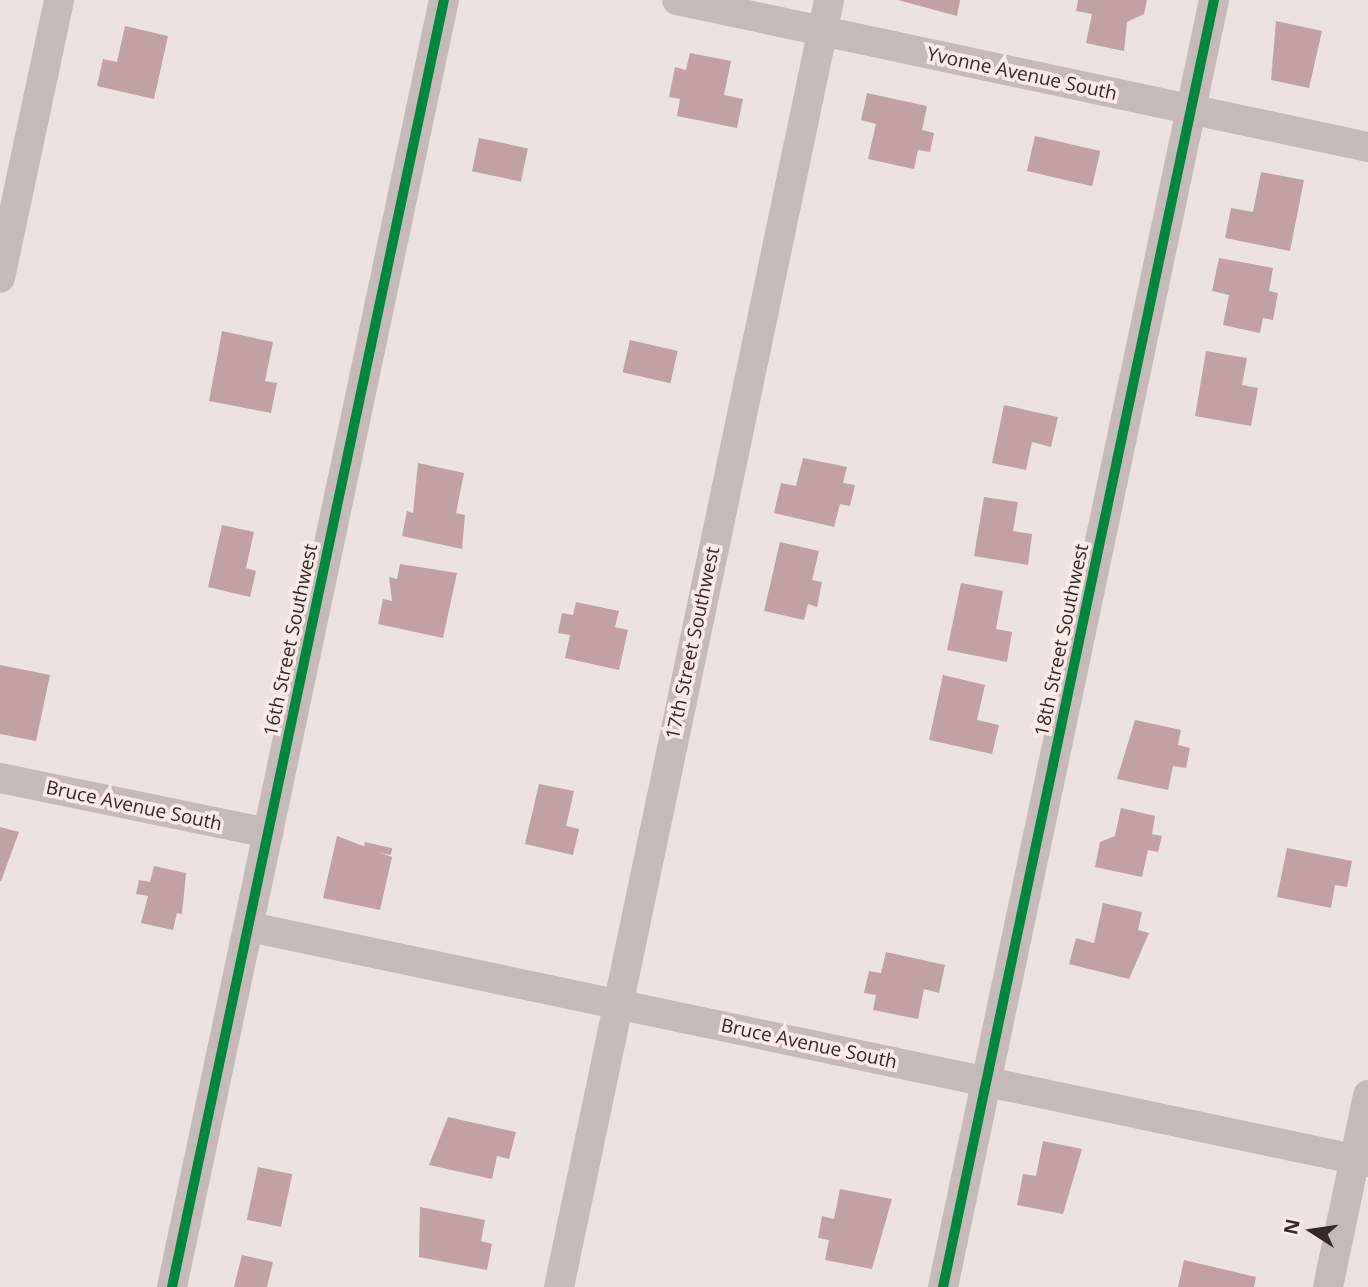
<!DOCTYPE html>
<style>
body{margin:0}
#map{position:relative;width:1368px;height:1287px;overflow:hidden;background:#ede2e0;font-family:"Open Sans",sans-serif}
div>[style]{position:absolute}
.building>*{inset:0;background:#c2a1a4;transform-origin:0 0}
.minor>*{height:30px;margin:-15px;padding:0 15px;transform-origin:15px;border-radius:15px;background:#c6bab9}
.cycleway>*{height:10px;margin:-5px;padding:0 5px;transform-origin:5px;border-radius:5px;background:#00873e}
span{translate:-50% -50%;white-space:nowrap;text-align:center;line-height:1.15;-webkit-text-stroke:7px #fbeae7;paint-order:stroke}
.street-label{font-size:19px;color:#372728}
.north{position:absolute;left:1277px;top:1196px;width:70px;height:70px;-webkit-text-stroke:5px #fbeae7;paint-order:stroke;rotate:282deg;font-size:19px;font-weight:700;line-height:28px;text-align:center;color:#372728}
.north::after{content:'';display:block;margin:auto;width:24px;height:32px;background:#372728;clip-path:polygon(50% 0,100% 100%,50% 72%,0 100%)}
</style>
<div id="map">
<div class="building">
<i style="clip-path:polygon(898px 0,960px 0,957px 16px)"></i>
<i style="clip-path:polygon(1078px 0,1147px 0,1144px 14px,1127px 22px,1124px 51px,1086px 43px,1092px 14px,1076px 11px)"></i>
<i style="clip-path:polygon(1276px 21px,1322px 31px,1309px 88px,1271px 80px)"></i>
<i style="clip-path:polygon(125px 26px,168px 36px,154px 99px,97px 86px,103px 59px,117px 62px)"></i>
<i style="clip-path:polygon(690px 53px,731px 61px,724px 95px,743px 99px,737px 128px,677px 116px,680px 99px,669px 97px,675px 67px,686px 70px)"></i>
<i style="clip-path:polygon(867px 93px,927px 106px,922px 130px,934px 133px,930px 152px,918px 150px,914px 169px,868px 159px,876px 124px,861px 120px)"></i>
<i style="left:1035px;top:136px;width:67px;height:36px;rotate:13deg"></i>
<i style="left:479px;top:138px;width:50px;height:34px;rotate:12deg"></i>
<i style="clip-path:polygon(1261px 172px,1304px 180px,1290px 251px,1225px 238px,1231px 208px,1253px 212px)"></i>
<i style="clip-path:polygon(1219px 258px,1273px 268px,1269px 291px,1278px 293px,1273px 320px,1263px 318px,1260px 333px,1223px 325px,1229px 295px,1212px 291px)"></i>
<i style="clip-path:polygon(222px 331px,273px 342px,265px 381px,277px 383px,271px 413px,209px 401px)"></i>
<i style="left:630px;top:340px;width:49px;height:33px;rotate:13deg"></i>
<i style="clip-path:polygon(1206px 351px,1247px 358px,1242px 385px,1258px 388px,1251px 426px,1195px 416px)"></i>
<i style="clip-path:polygon(1004px 405px,1058px 417px,1051px 447px,1032px 442px,1026px 470px,992px 463px)"></i>
<i style="clip-path:polygon(803px 458px,847px 467px,843px 483px,855px 485px,850px 506px,840px 504px,834px 527px,774px 513px,781px 483px,796px 486px)"></i>
<i style="clip-path:polygon(418px 463px,464px 473px,456px 513px,465px 515px,462px 549px,402px 536px,407px 511px,413px 513px)"></i>
<i style="clip-path:polygon(984px 497px,1018px 502px,1013px 531px,1032px 534px,1028px 565px,974px 556px)"></i>
<i style="clip-path:polygon(222px 525px,254px 532px,246px 568px,256px 571px,250px 597px,208px 587px)"></i>
<i style="clip-path:polygon(780px 542px,819px 551px,812px 580px,822px 582px,817px 607px,808px 604px,804px 620px,764px 611px)"></i>
<i style="clip-path:polygon(400px 564px,457px 573px,443px 638px,378px 624px,383px 599px,392px 601px,389px 577px,397px 579px)"></i>
<i style="clip-path:polygon(961px 583px,1003px 591px,996px 629px,1012px 632px,1007px 662px,947px 650px)"></i>
<i style="clip-path:polygon(576px 602px,619px 611px,615px 627px,628px 630px,619px 670px,565px 658px,570px 635px,558px 633px,562px 613px,573px 615px)"></i>
<i style="clip-path:polygon(0 665px,50px 675px,36px 741px,0 734px)"></i>
<i style="clip-path:polygon(943px 675px,985px 685px,977px 720px,999px 725px,992px 754px,929px 740px)"></i>
<i style="clip-path:polygon(1135px 720px,1181px 730px,1178px 745px,1190px 748px,1186px 768px,1173px 766px,1168px 790px,1117px 779px)"></i>
<i style="clip-path:polygon(539px 784px,574px 791px,566px 826px,579px 829px,573px 855px,525px 844px)"></i>
<i style="clip-path:polygon(1121px 808px,1155px 816px,1152px 834px,1162px 836px,1158px 852px,1148px 850px,1142px 877px,1095px 867px,1100px 842px,1115px 836px)"></i>
<i style="clip-path:polygon(0 827px,19px 832px,1px 881px,0 881px)"></i>
<i style="clip-path:polygon(337px 836px,392px 857px,380px 910px,323px 898px)"></i>
<i style="left:365px;top:842px;width:28px;height:7px;rotate:13deg"></i>
<i style="clip-path:polygon(1287px 848px,1352px 861px,1347px 887px,1335px 885px,1331px 908px,1277px 897px)"></i>
<i style="clip-path:polygon(154px 866px,186px 873px,182px 914px,177px 913px,173px 930px,141px 923px,148px 896px,136px 894px,139px 880px,150px 882px)"></i>
<i style="clip-path:polygon(1103px 903px,1142px 912px,1138px 930px,1149px 933px,1129px 979px,1069px 964px,1076px 938px,1094px 943px)"></i>
<i style="clip-path:polygon(886px 952px,945px 965px,939px 993px,924px 989px,918px 1019px,873px 1010px,876px 995px,864px 993px,869px 971px,881px 973px)"></i>
<i style="clip-path:polygon(448px 1117px,516px 1132px,509px 1159px,497px 1156px,492px 1179px,429px 1165px)"></i>
<i style="clip-path:polygon(1043px 1141px,1082px 1149px,1063px 1214px,1017px 1205px,1023px 1174px,1036px 1176px)"></i>
<i style="left:258px;top:1167px;width:35px;height:54px;rotate:12deg"></i>
<i style="clip-path:polygon(840px 1189px,892px 1199px,872px 1269px,825px 1260px,829px 1240px,818px 1238px,822px 1216px,834px 1219px)"></i>
<i style="clip-path:polygon(420px 1207px,485px 1220px,481px 1241px,492px 1244px,487px 1270px,419px 1257px)"></i>
<i style="clip-path:polygon(242px 1255px,273px 1262px,267px 1287px,234px 1287px)"></i>
<i style="clip-path:polygon(1184px 1260px,1256px 1277px,1254px 1287px,1178px 1287px)"></i>
</div>
<div class="minor">
<i style="left:677px;top:0;width:706px;rotate:12.01deg"></i>
<i style="left:0;top:278px;width:284px;rotate:-78deg"></i>
<i style="left:0;top:778px;width:274px;rotate:11.6deg"></i>
<i style="left:250px;top:927px;width:1142px;rotate:11.87deg"></i>
<i style="left:172px;top:1287px;width:1315px;rotate:-78.07deg"></i>
<i style="left:559px;top:1287px;width:1315px;rotate:-78.15deg"></i>
<i style="left:943px;top:1287px;width:1315px;rotate:-78.11deg"></i>
<i style="left:1328px;top:1287px;width:196px;rotate:-78.2deg"></i>
</div>
<div class="cycleway">
<i style="left:172px;top:1287px;width:1315px;rotate:-78.07deg"></i>
<i style="left:943px;top:1287px;width:1315px;rotate:-78.11deg"></i>
</div>
<div class="street-label">
<span style="left:1022px;top:74px;rotate:12deg">Yvonne Avenue South</span>
<span style="left:291px;top:640px;rotate:-78deg">16th Street Southwest</span>
<span style="left:1062px;top:640px;rotate:-78deg">18th Street Southwest</span>
<span style="left:693px;top:643px;rotate:-78deg">17th Street Southwest</span>
<span style="left:134px;top:806px;rotate:12deg">Bruce Avenue South</span>
<span style="left:809px;top:1044px;rotate:12deg">Bruce Avenue South</span>
</div>
<div class="north">N</div>
</div>
